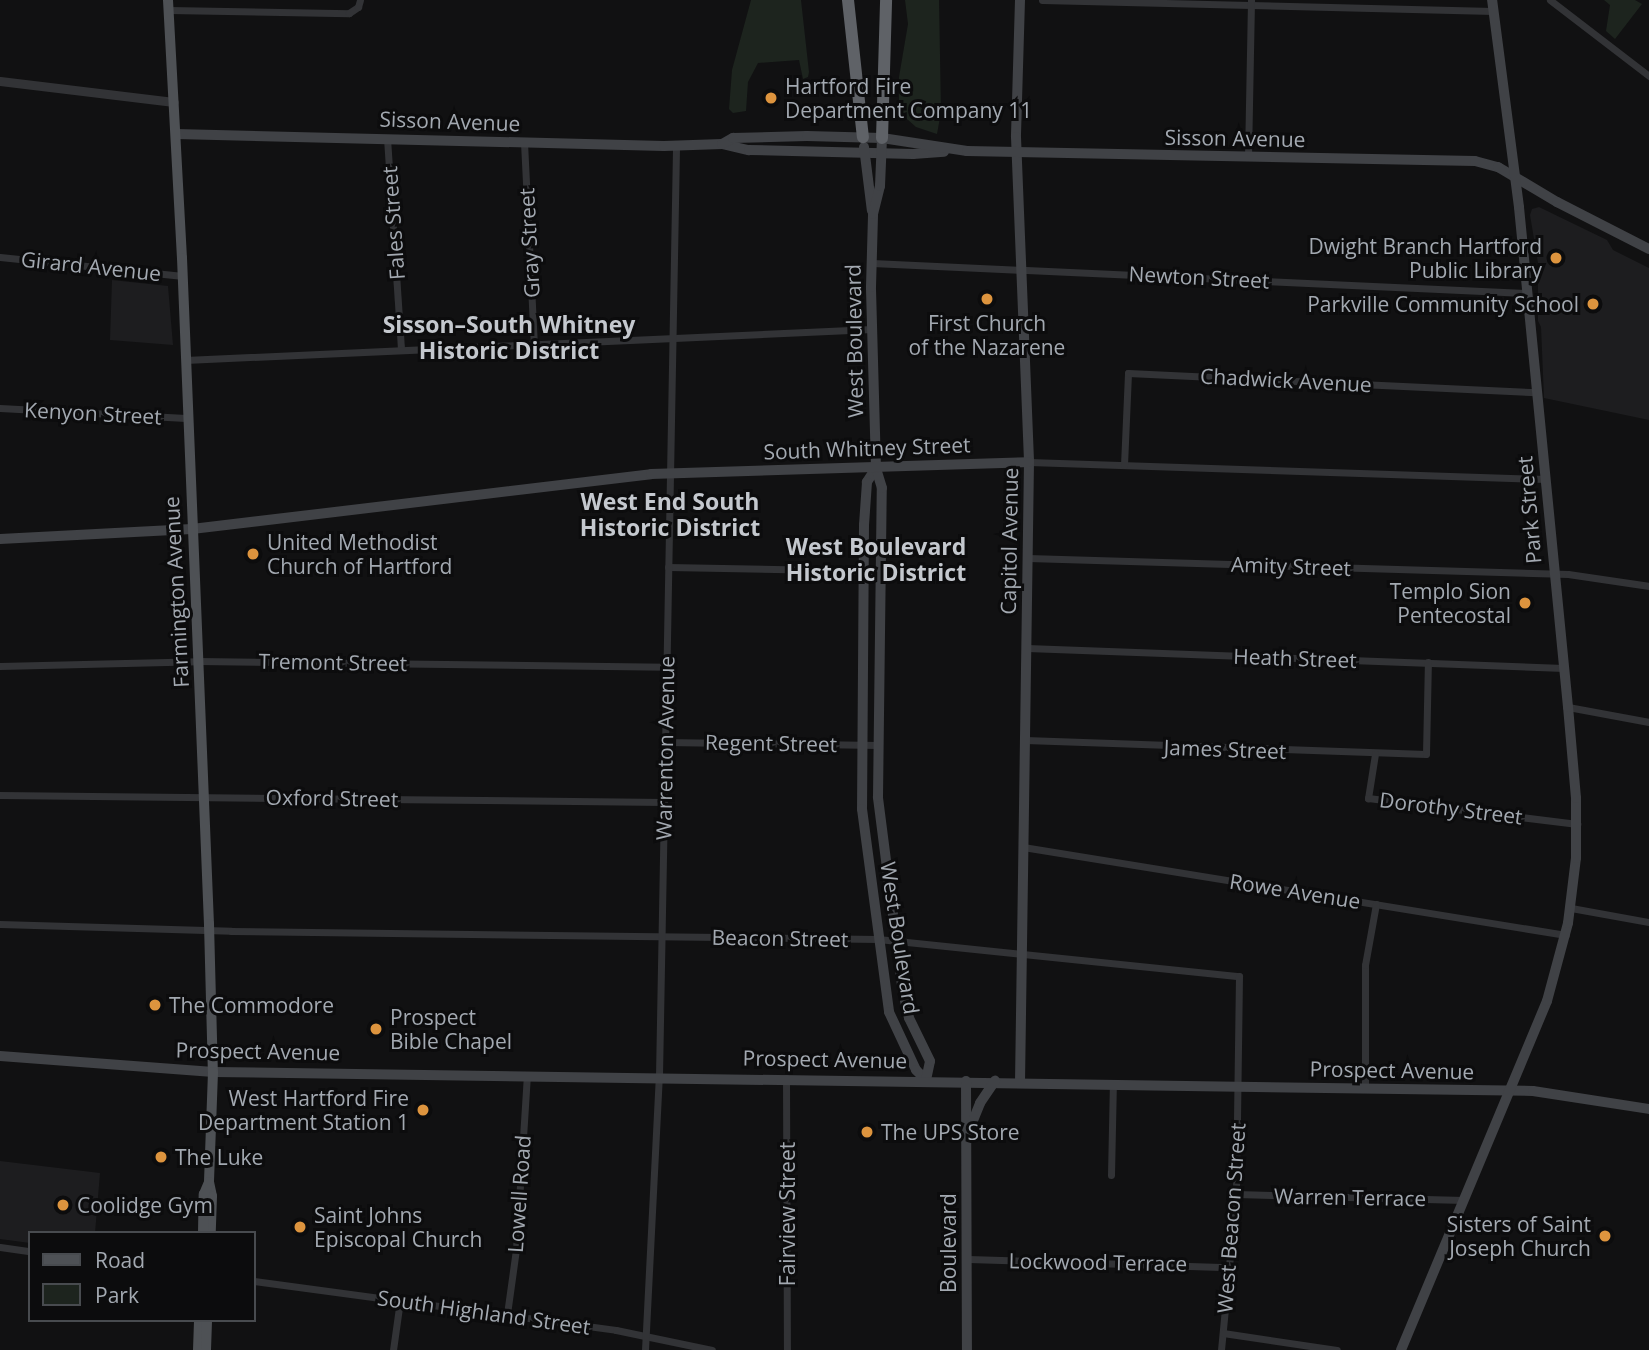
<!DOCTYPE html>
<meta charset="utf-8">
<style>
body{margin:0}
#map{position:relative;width:1649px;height:1350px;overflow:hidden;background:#111112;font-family:"Open Sans",sans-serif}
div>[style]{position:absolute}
.built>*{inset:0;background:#1d1d1f}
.green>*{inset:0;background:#1d241e}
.minor>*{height:7px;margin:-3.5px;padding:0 3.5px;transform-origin:3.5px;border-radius:3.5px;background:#323336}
.tertiary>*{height:9px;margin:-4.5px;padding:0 4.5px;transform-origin:4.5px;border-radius:4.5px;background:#323336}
.secondary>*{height:10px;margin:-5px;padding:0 5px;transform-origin:5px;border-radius:5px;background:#404246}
.primary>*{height:10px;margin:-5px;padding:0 5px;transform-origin:5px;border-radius:5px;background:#4e5155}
.motorway>*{height:12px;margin:-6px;padding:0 6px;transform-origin:6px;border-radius:6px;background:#5f6267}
.dots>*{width:19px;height:19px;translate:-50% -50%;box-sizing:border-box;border:4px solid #0c0c0d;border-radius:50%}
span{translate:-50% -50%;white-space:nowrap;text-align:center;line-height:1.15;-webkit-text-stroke:6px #0c0c0d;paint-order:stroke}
.poi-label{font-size:21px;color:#a3a9b1}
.left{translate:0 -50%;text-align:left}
.right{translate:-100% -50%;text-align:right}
.street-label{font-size:21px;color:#a3a9b1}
.neighbourhood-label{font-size:23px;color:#c4c8ce;font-weight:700}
.legend{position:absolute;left:28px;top:1231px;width:228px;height:91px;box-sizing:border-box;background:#0c0c0d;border:2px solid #484b4f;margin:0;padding:9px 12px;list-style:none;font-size:21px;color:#a3a9b1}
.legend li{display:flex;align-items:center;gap:14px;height:35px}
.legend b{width:35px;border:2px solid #484b4f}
</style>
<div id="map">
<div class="built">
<i style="clip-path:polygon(1539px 207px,1607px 240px,1613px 250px,1649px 268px,1649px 420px,1544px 398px,1541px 327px,1538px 321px,1538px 263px,1530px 215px,1532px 209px)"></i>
<i style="clip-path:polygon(112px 280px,168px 286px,173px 345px,110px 340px)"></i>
<i style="clip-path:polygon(0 1161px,100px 1173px,95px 1233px,30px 1233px,30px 1243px,0 1239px)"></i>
</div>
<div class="green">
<i style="clip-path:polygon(751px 0,801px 0,809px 72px,808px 77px,803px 79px,799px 60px,758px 63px,748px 82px,746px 111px,733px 113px,729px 109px,732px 70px)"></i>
<i style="clip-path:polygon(905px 0,939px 0,941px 112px,937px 134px,916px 127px,899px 112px,899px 77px,908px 24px)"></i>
<i style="clip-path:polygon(1604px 0,1635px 0,1642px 4px,1615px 39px,1606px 31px,1610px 5px)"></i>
</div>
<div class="minor">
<i style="left:1042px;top:0;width:451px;rotate:1.4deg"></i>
<i style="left:1550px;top:0;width:125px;rotate:37.5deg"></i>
<i style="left:169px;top:10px;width:180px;rotate:1deg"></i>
<i style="left:349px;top:13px;width:11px;rotate:-34deg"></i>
<i style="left:358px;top:7px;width:7px;rotate:-74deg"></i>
<i style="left:387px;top:138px;width:212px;rotate:86.2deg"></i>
<i style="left:524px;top:142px;width:202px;rotate:87.2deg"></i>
<i style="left:1248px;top:157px;width:157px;rotate:-88.9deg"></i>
<i style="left:0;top:257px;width:184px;rotate:5.9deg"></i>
<i style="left:872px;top:263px;width:656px;rotate:2.62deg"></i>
<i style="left:185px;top:360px;width:688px;rotate:-2.58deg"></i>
<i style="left:0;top:408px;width:186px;rotate:3.1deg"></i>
<i style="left:1029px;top:462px;width:516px;rotate:1.89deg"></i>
<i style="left:1124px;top:465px;width:92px;rotate:-87.5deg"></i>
<i style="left:1128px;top:373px;width:409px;rotate:2.7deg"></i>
<i style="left:1028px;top:558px;width:540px;rotate:1.7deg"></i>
<i style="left:1568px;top:574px;width:82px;rotate:8.4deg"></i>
<i style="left:668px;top:567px;width:211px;rotate:1.1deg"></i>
<i style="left:1027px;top:648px;width:537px;rotate:2.13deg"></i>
<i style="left:0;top:666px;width:198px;rotate:-1.4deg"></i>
<i style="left:198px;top:661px;width:468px;rotate:0.7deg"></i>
<i style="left:1568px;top:707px;width:82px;rotate:10.5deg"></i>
<i style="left:1025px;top:740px;width:401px;rotate:2deg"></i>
<i style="left:1426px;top:754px;width:92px;rotate:-88.8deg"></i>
<i style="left:665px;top:742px;width:213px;rotate:0.8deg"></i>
<i style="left:1375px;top:754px;width:45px;rotate:99deg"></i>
<i style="left:1368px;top:798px;width:211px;rotate:7.1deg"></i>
<i style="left:0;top:795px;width:664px;rotate:0.6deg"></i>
<i style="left:1023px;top:847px;width:550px;rotate:9.21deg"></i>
<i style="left:1571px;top:908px;width:79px;rotate:10.2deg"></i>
<i style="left:0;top:924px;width:231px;rotate:1.7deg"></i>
<i style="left:231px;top:931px;width:647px;rotate:0.71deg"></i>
<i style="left:878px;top:939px;width:363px;rotate:5.9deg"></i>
<i style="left:1239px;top:976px;width:218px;rotate:90.8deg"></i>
<i style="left:1236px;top:1194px;width:157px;rotate:95.5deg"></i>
<i style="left:786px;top:1078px;width:272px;rotate:89.8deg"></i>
<i style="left:1365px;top:1088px;width:123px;rotate:-90deg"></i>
<i style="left:1365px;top:965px;width:62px;rotate:-79.8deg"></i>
<i style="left:1111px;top:1175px;width:92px;rotate:-88.8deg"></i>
<i style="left:1236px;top:1194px;width:228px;rotate:1.5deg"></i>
<i style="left:0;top:1247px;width:30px;rotate:8deg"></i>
<i style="left:968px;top:1259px;width:261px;rotate:1.8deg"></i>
<i style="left:254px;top:1281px;width:365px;rotate:7.7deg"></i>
<i style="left:616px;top:1330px;width:98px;rotate:11.8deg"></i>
<i style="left:507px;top:1314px;width:66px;rotate:-82.1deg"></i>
<i style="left:516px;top:1249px;width:174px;rotate:-86.4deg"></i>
<i style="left:1223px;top:1333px;width:115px;rotate:8.5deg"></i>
<i style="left:393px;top:1350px;width:50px;rotate:-82deg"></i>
<i style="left:645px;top:1350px;width:274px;rotate:-87.1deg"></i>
<i style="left:659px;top:1076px;width:931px;rotate:-88.95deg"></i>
</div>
<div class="tertiary">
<i style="left:0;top:81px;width:175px;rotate:6.9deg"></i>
</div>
<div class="secondary">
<i style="left:1020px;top:0;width:137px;rotate:91.7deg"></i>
<i style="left:1016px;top:137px;width:325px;rotate:87.7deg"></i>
<i style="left:1029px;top:462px;width:620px;rotate:90.83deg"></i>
<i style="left:176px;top:134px;width:488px;rotate:1.4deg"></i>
<i style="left:664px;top:146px;width:58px;rotate:-2deg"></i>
<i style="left:722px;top:144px;width:28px;rotate:13deg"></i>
<i style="left:749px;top:150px;width:164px;rotate:1.4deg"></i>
<i style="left:913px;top:154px;width:31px;rotate:-4deg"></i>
<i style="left:722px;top:144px;width:13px;rotate:-29deg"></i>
<i style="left:733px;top:138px;width:74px;rotate:-1.5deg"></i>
<i style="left:807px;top:136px;width:75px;rotate:1.5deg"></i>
<i style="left:882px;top:138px;width:86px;rotate:8.7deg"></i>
<i style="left:967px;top:151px;width:508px;rotate:1.13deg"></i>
<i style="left:1475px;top:161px;width:24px;rotate:15deg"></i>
<i style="left:1498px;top:167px;width:69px;rotate:30.7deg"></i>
<i style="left:1557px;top:202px;width:103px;rotate:27.1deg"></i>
<i style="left:864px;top:147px;width:64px;rotate:82.9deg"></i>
<i style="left:876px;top:468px;width:17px;rotate:123deg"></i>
<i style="left:867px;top:482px;width:43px;rotate:94deg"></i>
<i style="left:864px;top:525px;width:284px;rotate:90.4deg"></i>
<i style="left:862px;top:809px;width:205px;rotate:82.4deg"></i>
<i style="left:889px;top:1012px;width:64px;rotate:65deg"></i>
<i style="left:916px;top:1070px;width:14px;rotate:45deg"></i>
<i style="left:926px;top:1080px;width:19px;rotate:-78deg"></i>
<i style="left:930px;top:1061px;width:48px;rotate:-116deg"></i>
<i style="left:909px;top:1018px;width:26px;rotate:-103deg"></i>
<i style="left:903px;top:993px;width:198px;rotate:-97.3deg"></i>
<i style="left:878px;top:797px;width:309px;rotate:-89.3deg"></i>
<i style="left:882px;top:488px;width:21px;rotate:-107deg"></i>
<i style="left:876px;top:468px;width:181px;rotate:-91.6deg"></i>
<i style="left:871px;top:287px;width:73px;rotate:-88.4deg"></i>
<i style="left:873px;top:214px;width:29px;rotate:-76deg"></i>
<i style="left:880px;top:186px;width:48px;rotate:-87.6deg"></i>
<i style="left:0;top:539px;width:192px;rotate:-3deg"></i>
<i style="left:192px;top:529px;width:462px;rotate:-6.8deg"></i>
<i style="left:651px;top:474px;width:378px;rotate:-1.8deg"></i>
<i style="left:0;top:1056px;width:214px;rotate:4.3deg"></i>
<i style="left:213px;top:1072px;width:1320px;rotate:0.82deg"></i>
<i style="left:1533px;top:1091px;width:117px;rotate:8.8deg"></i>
<i style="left:966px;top:1081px;width:269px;rotate:89.8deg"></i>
<i style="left:968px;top:1133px;width:32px;rotate:-68deg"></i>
<i style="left:980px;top:1103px;width:27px;rotate:-56deg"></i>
<i style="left:1401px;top:1350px;width:378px;rotate:-67.3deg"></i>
<i style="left:1547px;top:1001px;width:81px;rotate:-74.9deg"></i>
<i style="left:1568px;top:923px;width:65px;rotate:-83deg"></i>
<i style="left:1576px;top:858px;width:60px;rotate:-90deg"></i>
<i style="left:1576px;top:798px;width:91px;rotate:-95deg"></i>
<i style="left:1568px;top:707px;width:502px;rotate:-95.6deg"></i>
<i style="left:1519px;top:207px;width:209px;rotate:-97.4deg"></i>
</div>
<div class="primary">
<i style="left:168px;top:0;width:258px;rotate:86.9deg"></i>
<i style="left:182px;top:258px;width:667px;rotate:87.68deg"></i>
<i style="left:209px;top:924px;width:148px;rotate:88.5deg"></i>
<i style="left:213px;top:1072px;width:110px;rotate:92.1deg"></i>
<i style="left:209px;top:1182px;width:14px;rotate:78deg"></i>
<i style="left:212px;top:1196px;width:37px;rotate:92deg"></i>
<i style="left:203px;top:1233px;width:39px;rotate:-89deg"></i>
<i style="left:204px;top:1194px;width:13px;rotate:-67deg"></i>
<i style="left:198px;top:1350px;width:30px;rotate:-88deg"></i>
<i style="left:206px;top:1350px;width:30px;rotate:-88deg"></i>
</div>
<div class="motorway">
<i style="left:848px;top:0;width:138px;rotate:83.8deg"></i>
<i style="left:882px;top:138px;width:138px;rotate:-88.3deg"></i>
</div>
<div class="dots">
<i style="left:771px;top:98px;background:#dd943e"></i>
<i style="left:1556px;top:258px;background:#dd943e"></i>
<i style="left:987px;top:299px;background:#dd943e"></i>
<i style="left:1593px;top:304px;background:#dd943e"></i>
<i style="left:253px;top:554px;background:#dd943e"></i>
<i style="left:1525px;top:603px;background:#dd943e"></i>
<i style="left:155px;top:1005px;background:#dd943e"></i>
<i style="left:376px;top:1029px;background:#dd943e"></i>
<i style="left:423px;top:1110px;background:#dd943e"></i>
<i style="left:867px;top:1132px;background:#dd943e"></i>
<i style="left:161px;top:1157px;background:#dd943e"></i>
<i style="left:63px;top:1205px;background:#dd943e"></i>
<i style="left:300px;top:1227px;background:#dd943e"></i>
<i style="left:1605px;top:1236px;background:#dd943e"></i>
</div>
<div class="poi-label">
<span class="left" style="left:785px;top:98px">Hartford Fire<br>Department Company 11</span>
<span class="right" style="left:1542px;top:258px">Dwight Branch Hartford<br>Public Library</span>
<span class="right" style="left:1579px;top:304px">Parkville Community School</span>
<span style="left:987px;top:335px">First Church<br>of the Nazarene</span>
<span class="left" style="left:267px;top:554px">United Methodist<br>Church of Hartford</span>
<span class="right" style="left:1511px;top:603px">Templo Sion<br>Pentecostal</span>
<span class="left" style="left:169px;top:1005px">The Commodore</span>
<span class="left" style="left:390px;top:1029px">Prospect<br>Bible Chapel</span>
<span class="right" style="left:409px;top:1110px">West Hartford Fire<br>Department Station 1</span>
<span class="left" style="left:881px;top:1132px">The UPS Store</span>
<span class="left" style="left:175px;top:1157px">The Luke</span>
<span class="left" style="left:77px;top:1205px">Coolidge Gym</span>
<span class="left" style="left:314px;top:1227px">Saint Johns<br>Episcopal Church</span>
<span class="right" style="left:1591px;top:1236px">Sisters of Saint<br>Joseph Church</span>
</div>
<div class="street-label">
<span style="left:450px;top:121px;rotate:2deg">Sisson Avenue</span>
<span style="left:1235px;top:138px;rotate:1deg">Sisson Avenue</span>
<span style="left:393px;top:223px;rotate:-94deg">Fales Street</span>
<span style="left:529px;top:243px;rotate:-93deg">Gray Street</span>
<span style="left:91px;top:266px;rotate:6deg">Girard Avenue</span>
<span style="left:1199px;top:277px;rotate:3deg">Newton Street</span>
<span style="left:854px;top:341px;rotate:-91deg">West Boulevard</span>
<span style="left:1286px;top:380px;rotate:3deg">Chadwick Avenue</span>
<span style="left:93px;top:413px;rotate:3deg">Kenyon Street</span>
<span style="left:867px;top:448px;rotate:-2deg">South Whitney Street</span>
<span style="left:1529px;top:510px;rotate:-95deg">Park Street</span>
<span style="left:1009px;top:541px;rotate:-89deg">Capitol Avenue</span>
<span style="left:1291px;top:566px;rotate:2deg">Amity Street</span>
<span style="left:176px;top:592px;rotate:-93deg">Farmington Avenue</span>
<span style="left:1295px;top:658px;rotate:2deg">Heath Street</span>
<span style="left:333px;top:662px;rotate:1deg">Tremont Street</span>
<span style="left:771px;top:743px;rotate:1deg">Regent Street</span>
<span style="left:665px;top:748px;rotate:-89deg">Warrenton Avenue</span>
<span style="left:1225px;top:749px;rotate:2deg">James Street</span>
<span style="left:332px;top:798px;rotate:1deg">Oxford Street</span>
<span style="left:1451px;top:808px;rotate:7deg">Dorothy Street</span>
<span style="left:1295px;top:891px;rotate:9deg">Rowe Avenue</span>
<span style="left:780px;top:938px;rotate:1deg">Beacon Street</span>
<span style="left:900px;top:938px;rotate:81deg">West Boulevard</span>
<span style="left:258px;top:1051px;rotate:1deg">Prospect Avenue</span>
<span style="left:825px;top:1059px;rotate:1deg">Prospect Avenue</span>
<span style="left:1392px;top:1070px;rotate:1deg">Prospect Avenue</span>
<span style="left:519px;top:1194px;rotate:-86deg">Lowell Road</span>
<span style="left:1350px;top:1197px;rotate:1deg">Warren Terrace</span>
<span style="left:787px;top:1214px;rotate:-90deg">Fairview Street</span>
<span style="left:1231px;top:1218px;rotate:-86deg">West Beacon Street</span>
<span style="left:948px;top:1243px;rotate:-90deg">Boulevard</span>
<span style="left:1098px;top:1262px;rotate:1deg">Lockwood Terrace</span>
<span style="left:484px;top:1312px;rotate:8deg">South Highland Street</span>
</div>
<div class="neighbourhood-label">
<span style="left:509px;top:337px">Sisson–South Whitney<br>Historic District</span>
<span style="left:670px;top:514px">West End South<br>Historic District</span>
<span style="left:876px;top:559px">West Boulevard<br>Historic District</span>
</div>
<ul class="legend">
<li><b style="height:9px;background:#4e5155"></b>Road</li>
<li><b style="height:19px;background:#1d241e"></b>Park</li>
</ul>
</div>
